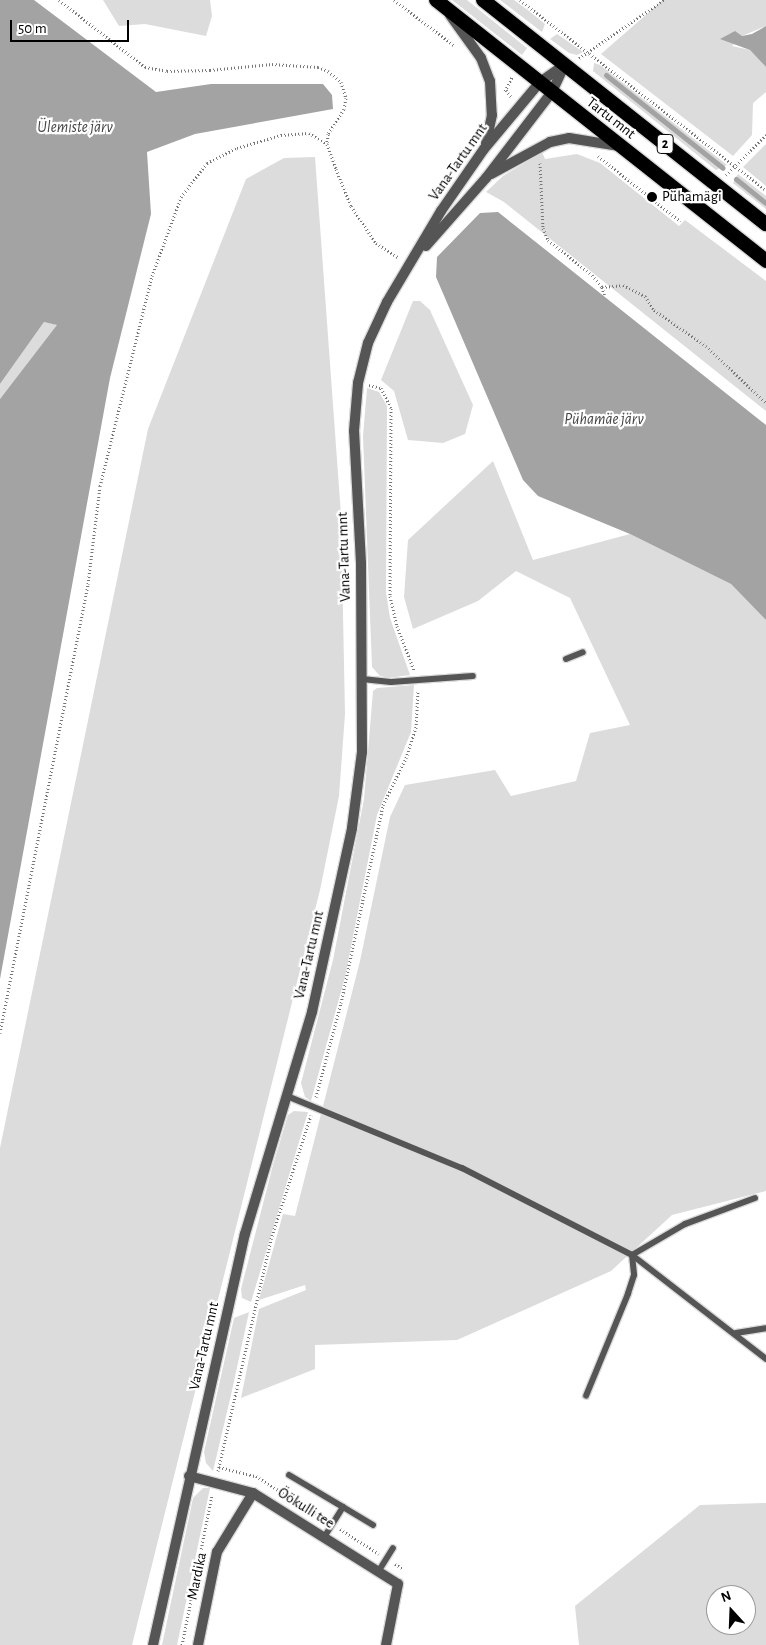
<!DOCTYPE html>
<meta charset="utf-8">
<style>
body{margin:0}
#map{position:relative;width:766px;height:1645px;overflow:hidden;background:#fff;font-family:"Alegreya Sans",sans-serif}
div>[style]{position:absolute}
.green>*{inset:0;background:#dcdcdc}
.water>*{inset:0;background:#a3a3a3}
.stream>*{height:5px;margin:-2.5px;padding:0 2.5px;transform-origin:2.5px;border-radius:2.5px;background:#a3a3a3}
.path>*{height:3px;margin-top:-1.5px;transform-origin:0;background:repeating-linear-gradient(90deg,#777 0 1px,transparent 0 3.5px)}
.roads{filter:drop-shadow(1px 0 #dbdbdb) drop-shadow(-1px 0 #dbdbdb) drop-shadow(0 1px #dbdbdb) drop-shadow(0 -1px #dbdbdb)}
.service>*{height:6px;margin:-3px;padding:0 3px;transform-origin:3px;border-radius:3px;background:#555}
.minor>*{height:10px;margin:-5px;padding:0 5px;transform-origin:5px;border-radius:5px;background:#555}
.tertiary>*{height:10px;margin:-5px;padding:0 5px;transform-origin:5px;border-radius:5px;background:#555}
.trunk>*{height:14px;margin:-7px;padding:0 7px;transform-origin:7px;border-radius:7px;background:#000}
.dots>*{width:14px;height:14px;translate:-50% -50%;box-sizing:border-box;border:2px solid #fff;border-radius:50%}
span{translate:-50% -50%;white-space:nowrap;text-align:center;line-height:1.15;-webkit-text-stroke:4.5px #fff;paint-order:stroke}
.shield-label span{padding:1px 4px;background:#fff;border:1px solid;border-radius:4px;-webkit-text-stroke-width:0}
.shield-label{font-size:14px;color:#000;font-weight:700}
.street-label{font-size:15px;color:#000}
.poi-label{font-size:15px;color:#000}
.left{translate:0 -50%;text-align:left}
.water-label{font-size:16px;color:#444;font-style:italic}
.north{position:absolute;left:706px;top:1585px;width:50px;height:50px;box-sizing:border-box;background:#fff;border:1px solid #999;border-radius:50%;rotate:340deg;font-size:14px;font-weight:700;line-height:20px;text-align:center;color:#000}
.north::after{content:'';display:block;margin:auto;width:18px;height:22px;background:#000;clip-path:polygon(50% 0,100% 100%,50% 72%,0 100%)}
.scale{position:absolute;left:10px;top:20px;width:119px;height:22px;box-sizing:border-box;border:2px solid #000;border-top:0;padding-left:6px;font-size:15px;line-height:18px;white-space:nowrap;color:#000;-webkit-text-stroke:4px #fff;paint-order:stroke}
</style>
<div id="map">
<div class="green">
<i style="clip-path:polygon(103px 0,210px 0,212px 16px,206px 36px,145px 24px,119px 26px)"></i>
<i style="clip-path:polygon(452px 0,467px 0,527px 48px,522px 55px)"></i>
<i style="clip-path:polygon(500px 0,514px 0,529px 11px,545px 24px,542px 32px)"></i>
<i style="clip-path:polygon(663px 0,766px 0,766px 26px,742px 36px,732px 46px,750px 50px,766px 67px,766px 92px,753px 103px,752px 135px,733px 156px,601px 54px)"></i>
<i style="clip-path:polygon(557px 34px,583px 52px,577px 55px,569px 53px,550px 39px)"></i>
<i style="clip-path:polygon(594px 63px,600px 65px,727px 165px,716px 170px,593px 71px)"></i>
<i style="clip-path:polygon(766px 144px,766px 186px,743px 167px)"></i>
<i style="clip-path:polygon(542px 152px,545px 159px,577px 154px,600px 163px,679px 226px,685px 220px,766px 281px,766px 411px,504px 202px,486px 192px,503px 176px)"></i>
<i style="clip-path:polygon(315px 157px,341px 515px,345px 714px,339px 796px,320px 890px,132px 1645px,0 1645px,0 1148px,148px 429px,246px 179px,284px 158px)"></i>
<i style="clip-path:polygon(738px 174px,766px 196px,766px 209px,733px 183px)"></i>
<i style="clip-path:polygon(413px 301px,420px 301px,430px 310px,473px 405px,465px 434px,443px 443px,408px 440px,394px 391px,381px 380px)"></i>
<i style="clip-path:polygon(44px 322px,58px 325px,0 399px,0 384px)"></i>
<i style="clip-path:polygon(367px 388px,379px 392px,387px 406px,386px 592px,390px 618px,410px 675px,388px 678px,380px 676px,372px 667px,363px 436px)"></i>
<i style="clip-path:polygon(493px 461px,533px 560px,630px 534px,731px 584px,766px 620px,766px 1191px,672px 1215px,611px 1271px,457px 1340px,315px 1345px,315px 1369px,241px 1398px,259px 1309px,306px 1290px,305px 1285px,259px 1300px,283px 1214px,295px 1216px,360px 961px,390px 817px,405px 785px,495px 770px,511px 796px,576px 781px,590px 733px,630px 725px,570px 598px,516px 571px,478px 601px,413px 629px,404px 597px,408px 540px)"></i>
<i style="clip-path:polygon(414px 685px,411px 732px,377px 815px,345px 977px,311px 1101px,305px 1097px,301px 1083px,333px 960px,364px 799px,373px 691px,377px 688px)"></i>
<i style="clip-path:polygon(294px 1111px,308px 1112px,251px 1302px,242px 1298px,241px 1289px,273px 1165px,288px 1115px)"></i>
<i style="clip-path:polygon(249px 1312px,231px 1395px,213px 1471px,206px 1463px,204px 1452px,234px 1318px)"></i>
<i style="clip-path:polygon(203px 1488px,210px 1488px,177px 1645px,162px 1645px,193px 1498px)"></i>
<i style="clip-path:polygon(evenodd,766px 1503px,766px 1645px,579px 1645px,575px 1606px,700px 1505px,766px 1503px,716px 1595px,746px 1595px,746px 1625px,716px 1625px,716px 1595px)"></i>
</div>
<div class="water">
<i style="clip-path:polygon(0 0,34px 0,156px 92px,211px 84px,323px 84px,332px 95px,333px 109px,195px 134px,147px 152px,151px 214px,110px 378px,0 979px,0 399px,57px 325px,44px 322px,0 384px)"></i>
<i style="clip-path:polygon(766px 26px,766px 67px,750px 50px,720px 39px,735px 31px,742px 36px,752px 34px)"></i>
<i style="clip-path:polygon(498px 212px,766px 425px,766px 620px,731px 584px,630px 534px,538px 496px,523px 480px,436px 277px,437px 257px,480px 213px)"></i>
</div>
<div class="stream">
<i style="left:606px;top:75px;width:149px;rotate:38.5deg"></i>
<i style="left:736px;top:179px;width:38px;rotate:39deg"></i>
</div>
<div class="path">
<i style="left:59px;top:0;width:109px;rotate:37.9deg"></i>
<i style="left:145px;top:67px;width:22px;rotate:10deg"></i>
<i style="left:167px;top:71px;width:43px;rotate:-1.3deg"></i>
<i style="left:210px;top:70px;width:62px;rotate:-5.5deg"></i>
<i style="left:272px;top:64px;width:46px;rotate:3.7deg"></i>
<i style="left:318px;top:67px;width:11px;rotate:22deg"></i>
<i style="left:328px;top:71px;width:17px;rotate:40deg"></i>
<i style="left:341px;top:82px;width:17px;rotate:73deg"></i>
<i style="left:346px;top:98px;width:11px;rotate:100deg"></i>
<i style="left:344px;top:109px;width:30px;rotate:123deg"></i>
<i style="left:328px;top:134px;width:10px;rotate:96deg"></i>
<i style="left:327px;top:144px;width:27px;rotate:70deg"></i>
<i style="left:336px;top:169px;width:40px;rotate:68deg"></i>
<i style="left:351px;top:206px;width:45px;rotate:56deg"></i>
<i style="left:376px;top:243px;width:27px;rotate:33deg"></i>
<i style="left:394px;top:0;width:76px;rotate:37deg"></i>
<i style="left:520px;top:0;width:311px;rotate:37.7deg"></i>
<i style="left:579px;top:58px;width:103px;rotate:-34.3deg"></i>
<i style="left:506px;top:90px;width:10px;rotate:53deg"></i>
<i style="left:505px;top:91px;width:16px;rotate:-63deg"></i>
<i style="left:598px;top:156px;width:105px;rotate:38.4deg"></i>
<i style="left:540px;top:163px;width:65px;rotate:87.4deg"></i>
<i style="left:543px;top:228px;width:13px;rotate:67deg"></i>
<i style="left:548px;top:240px;width:56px;rotate:38.5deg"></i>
<i style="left:592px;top:275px;width:16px;rotate:50deg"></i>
<i style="left:602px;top:287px;width:10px;rotate:73deg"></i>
<i style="left:726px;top:175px;width:57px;rotate:-45deg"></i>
<i style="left:602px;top:287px;width:21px;rotate:-5deg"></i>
<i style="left:623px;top:285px;width:25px;rotate:27deg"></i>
<i style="left:645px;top:296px;width:17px;rotate:57deg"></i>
<i style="left:654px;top:310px;width:63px;rotate:34.7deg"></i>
<i style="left:706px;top:346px;width:83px;rotate:43.5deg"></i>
<i style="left:369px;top:385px;width:12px;rotate:14deg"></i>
<i style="left:381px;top:388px;width:22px;rotate:63deg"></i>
<i style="left:391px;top:408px;width:188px;rotate:90.3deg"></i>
<i style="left:390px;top:596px;width:31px;rotate:77deg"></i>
<i style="left:397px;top:626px;width:47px;rotate:68.9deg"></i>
<i style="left:0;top:1033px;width:458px;rotate:-78.9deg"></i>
<i style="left:88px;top:584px;width:99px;rotate:-83deg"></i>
<i style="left:100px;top:486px;width:216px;rotate:-76.1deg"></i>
<i style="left:152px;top:276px;width:84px;rotate:-69.8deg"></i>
<i style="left:181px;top:197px;width:43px;rotate:-52.6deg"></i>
<i style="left:207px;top:163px;width:34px;rotate:-27deg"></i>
<i style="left:237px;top:148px;width:46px;rotate:-16.5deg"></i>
<i style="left:281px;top:135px;width:28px;rotate:-4deg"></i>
<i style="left:309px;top:133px;width:21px;rotate:31deg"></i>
<i style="left:316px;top:1097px;width:97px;rotate:-75.1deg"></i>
<i style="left:341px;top:1003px;width:202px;rotate:-78deg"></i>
<i style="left:383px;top:805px;width:52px;rotate:-63.9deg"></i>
<i style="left:406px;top:758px;width:32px;rotate:-72deg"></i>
<i style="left:416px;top:728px;width:37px;rotate:-87deg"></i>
<i style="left:219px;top:1467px;width:38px;rotate:14deg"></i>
<i style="left:256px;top:1476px;width:80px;rotate:32.3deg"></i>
<i style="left:218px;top:1471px;width:238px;rotate:-77.1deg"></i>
<i style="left:271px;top:1239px;width:130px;rotate:-72.1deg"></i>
<i style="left:340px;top:1529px;width:46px;rotate:32.7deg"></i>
<i style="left:395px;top:1564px;width:10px;rotate:29deg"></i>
<i style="left:182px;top:1645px;width:153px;rotate:-78.7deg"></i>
</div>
<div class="roads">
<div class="service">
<i style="left:566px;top:659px;width:18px;rotate:-22deg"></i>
<i style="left:362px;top:679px;width:29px;rotate:6deg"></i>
<i style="left:391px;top:682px;width:82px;rotate:-4.2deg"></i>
<i style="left:287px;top:1096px;width:189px;rotate:22.4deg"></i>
<i style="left:462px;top:1168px;width:191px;rotate:27.1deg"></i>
<i style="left:632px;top:1255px;width:20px;rotate:84deg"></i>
<i style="left:634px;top:1275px;width:20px;rotate:108deg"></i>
<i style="left:628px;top:1294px;width:110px;rotate:112.4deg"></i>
<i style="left:755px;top:1198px;width:75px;rotate:159.6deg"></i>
<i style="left:685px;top:1224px;width:61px;rotate:149.7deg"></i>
<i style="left:632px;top:1255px;width:170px;rotate:37.8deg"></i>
<i style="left:736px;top:1333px;width:30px;rotate:-9deg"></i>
<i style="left:289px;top:1475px;width:63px;rotate:30.7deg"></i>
<i style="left:343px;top:1507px;width:36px;rotate:122deg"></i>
<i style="left:343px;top:1507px;width:35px;rotate:31deg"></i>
<i style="left:378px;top:1572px;width:28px;rotate:-58deg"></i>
</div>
<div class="minor">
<i style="left:189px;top:1476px;width:66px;rotate:14.9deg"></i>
<i style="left:253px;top:1493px;width:171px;rotate:32.1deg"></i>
<i style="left:398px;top:1584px;width:62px;rotate:101.1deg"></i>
<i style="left:198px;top:1645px;width:95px;rotate:-78.5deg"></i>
<i style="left:217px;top:1552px;width:69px;rotate:-58.6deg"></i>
</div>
<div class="tertiary">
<i style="left:450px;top:15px;width:53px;rotate:54.2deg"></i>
<i style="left:481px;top:58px;width:25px;rotate:69deg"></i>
<i style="left:490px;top:81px;width:34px;rotate:87deg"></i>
<i style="left:492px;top:115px;width:29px;rotate:102deg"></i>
<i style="left:491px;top:174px;width:67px;rotate:-28.5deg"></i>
<i style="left:550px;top:142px;width:19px;rotate:-12deg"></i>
<i style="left:569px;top:138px;width:51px;rotate:9.1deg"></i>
<i style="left:426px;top:246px;width:91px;rotate:-48.6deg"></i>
<i style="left:486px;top:178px;width:108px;rotate:-52.5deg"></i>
<i style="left:552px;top:92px;width:29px;rotate:-65deg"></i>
<i style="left:153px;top:1645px;width:421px;rotate:-77.4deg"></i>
<i style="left:245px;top:1234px;width:232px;rotate:-73.2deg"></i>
<i style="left:312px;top:1012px;width:188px;rotate:-77.7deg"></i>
<i style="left:352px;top:828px;width:77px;rotate:-82.5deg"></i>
<i style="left:362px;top:752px;width:189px;rotate:-90.3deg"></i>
<i style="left:361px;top:563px;width:132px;rotate:-93deg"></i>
<i style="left:354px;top:431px;width:48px;rotate:-85.2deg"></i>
<i style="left:358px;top:383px;width:41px;rotate:-76deg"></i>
<i style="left:368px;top:343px;width:45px;rotate:-65.1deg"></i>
<i style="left:387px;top:302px;width:106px;rotate:-59.3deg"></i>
<i style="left:441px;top:211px;width:75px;rotate:-55.3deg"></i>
<i style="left:484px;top:149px;width:87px;rotate:-50.1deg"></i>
<i style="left:540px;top:82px;width:29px;rotate:-35deg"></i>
</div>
<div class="trunk">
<i style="left:436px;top:0;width:421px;rotate:38.3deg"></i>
<i style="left:483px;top:0;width:361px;rotate:38.4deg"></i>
</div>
</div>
<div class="dots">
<i style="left:652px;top:197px;background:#000"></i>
</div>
<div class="shield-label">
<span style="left:665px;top:144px">2</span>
</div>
<div class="street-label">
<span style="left:611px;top:118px;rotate:38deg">Tartu mnt</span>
<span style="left:458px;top:162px;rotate:-55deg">Vana-Tartu mnt</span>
<span style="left:344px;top:557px;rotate:-92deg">Vana-Tartu mnt</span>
<span style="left:309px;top:955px;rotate:-77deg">Vana-Tartu mnt</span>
<span style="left:204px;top:1346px;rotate:-77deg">Vana-Tartu mnt</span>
<span style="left:306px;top:1508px;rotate:32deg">Öökulli tee</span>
<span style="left:197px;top:1576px;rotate:-78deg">Mardika</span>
</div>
<div class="poi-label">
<span class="left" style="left:662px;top:197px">Pühamägi</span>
</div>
<div class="water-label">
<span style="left:75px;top:127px">Ülemiste järv</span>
<span style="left:604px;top:419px">Pühamäe järv</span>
</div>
<div class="north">N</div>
<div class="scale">50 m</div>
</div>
